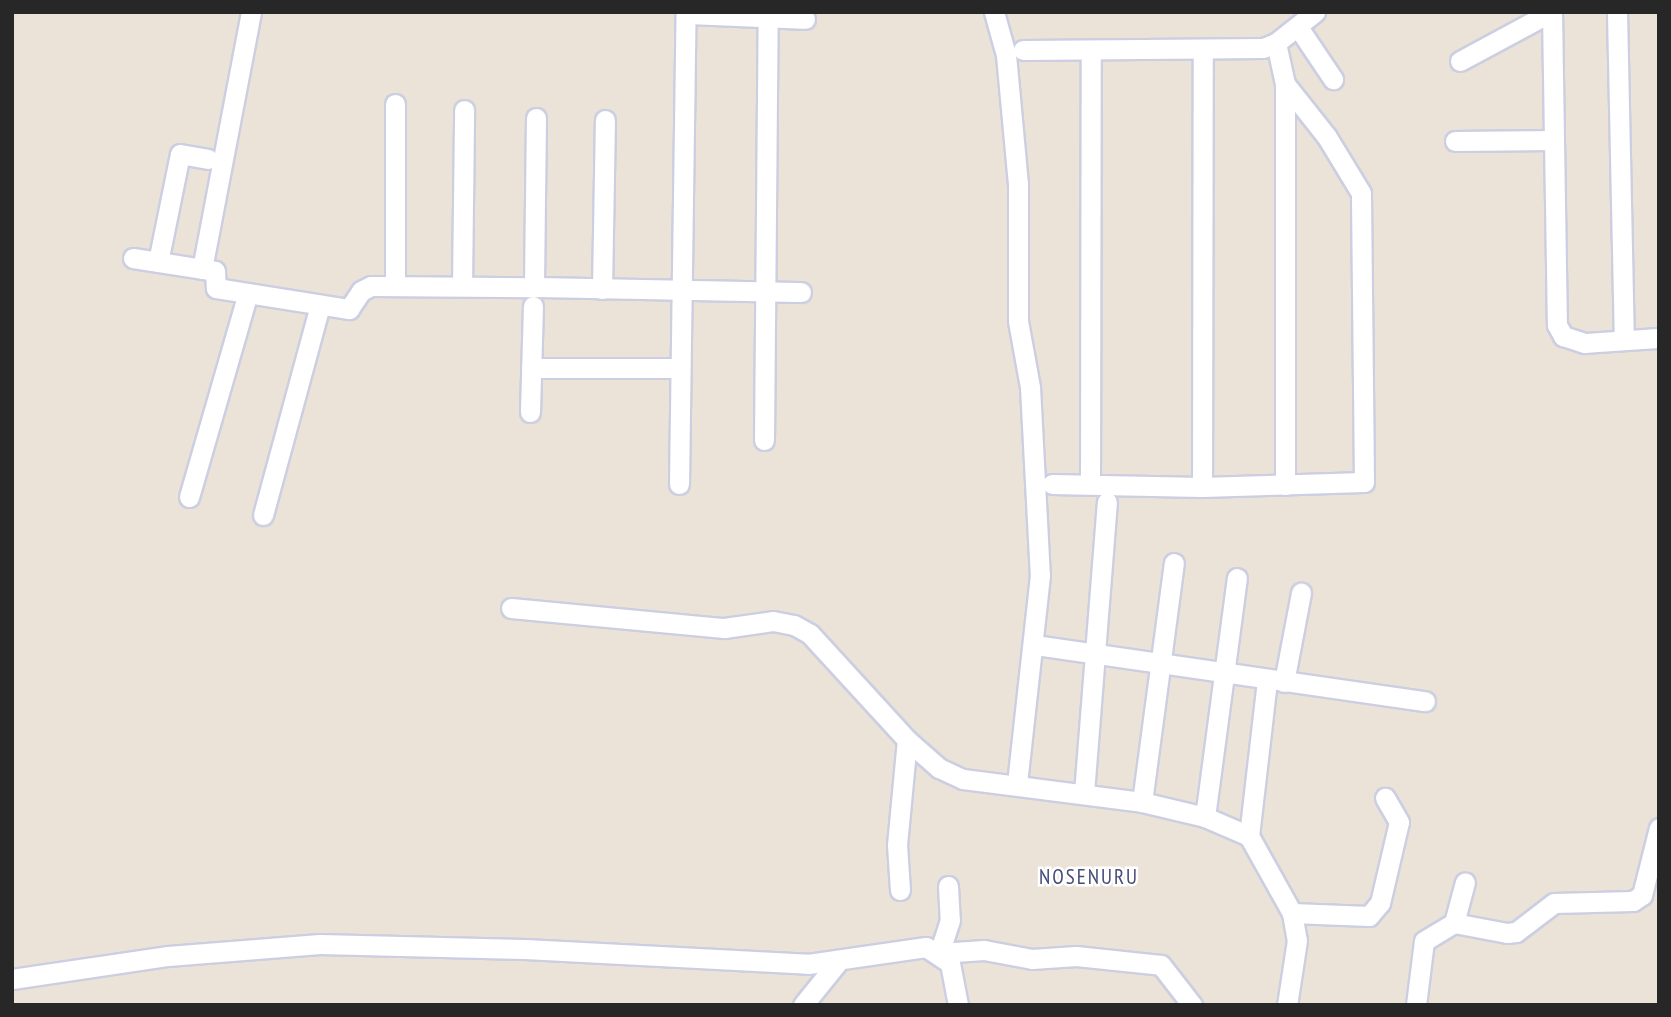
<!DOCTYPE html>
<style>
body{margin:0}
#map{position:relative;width:1671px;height:1017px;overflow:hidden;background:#ebe3d7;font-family:"PT Sans Narrow",sans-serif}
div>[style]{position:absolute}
.roads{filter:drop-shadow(2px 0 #cccfe1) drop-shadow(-2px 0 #cccfe1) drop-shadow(0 2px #cccfe1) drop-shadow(0 -2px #cccfe1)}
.minor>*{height:19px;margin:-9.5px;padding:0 9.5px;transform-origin:9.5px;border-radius:9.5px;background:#fff}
span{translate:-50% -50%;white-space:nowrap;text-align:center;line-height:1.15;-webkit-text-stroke:5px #fff;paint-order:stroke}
.quarter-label{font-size:21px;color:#464d79;letter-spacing:2px}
.frame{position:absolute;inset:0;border:14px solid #272727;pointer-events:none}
</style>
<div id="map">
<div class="roads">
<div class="minor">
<i style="left:994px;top:12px;width:45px;rotate:74.4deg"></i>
<i style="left:1006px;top:55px;width:130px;rotate:84.7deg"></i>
<i style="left:1018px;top:184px;width:137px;rotate:90deg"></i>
<i style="left:1018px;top:321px;width:67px;rotate:79.7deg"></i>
<i style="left:1030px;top:387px;width:188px;rotate:87deg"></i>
<i style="left:1040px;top:575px;width:209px;rotate:96.3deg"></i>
<i style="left:1552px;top:12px;width:313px;rotate:89.1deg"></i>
<i style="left:1557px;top:325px;width:13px;rotate:61deg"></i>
<i style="left:1563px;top:336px;width:23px;rotate:18deg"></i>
<i style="left:1585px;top:343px;width:74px;rotate:-3.9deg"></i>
<i style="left:1617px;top:12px;width:328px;rotate:88.8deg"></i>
<i style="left:686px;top:14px;width:119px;rotate:2.4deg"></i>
<i style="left:1298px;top:27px;width:63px;rotate:56.1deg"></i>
<i style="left:1276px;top:43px;width:42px;rotate:77.6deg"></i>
<i style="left:1285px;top:84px;width:401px;rotate:90deg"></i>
<i style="left:1023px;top:50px;width:240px;rotate:-0.5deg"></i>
<i style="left:1263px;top:48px;width:14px;rotate:-21deg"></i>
<i style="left:1276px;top:43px;width:50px;rotate:-38.5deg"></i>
<i style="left:1460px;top:61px;width:103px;rotate:-28.3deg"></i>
<i style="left:395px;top:104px;width:180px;rotate:90deg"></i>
<i style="left:536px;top:118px;width:169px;rotate:90.7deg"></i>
<i style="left:534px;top:287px;width:267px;rotate:1.1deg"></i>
<i style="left:1455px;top:141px;width:99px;rotate:-0.6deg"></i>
<i style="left:133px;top:258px;width:83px;rotate:9deg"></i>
<i style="left:215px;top:271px;width:17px;rotate:87deg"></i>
<i style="left:216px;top:288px;width:135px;rotate:9deg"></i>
<i style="left:349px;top:309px;width:22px;rotate:-56deg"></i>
<i style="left:361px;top:291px;width:11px;rotate:-27deg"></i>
<i style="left:371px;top:286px;width:163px;rotate:0.4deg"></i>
<i style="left:158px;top:262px;width:110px;rotate:-78.5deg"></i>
<i style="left:180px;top:154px;width:28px;rotate:10deg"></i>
<i style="left:202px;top:269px;width:262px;rotate:-79.2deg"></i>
<i style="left:462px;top:285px;width:175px;rotate:-89.3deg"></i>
<i style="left:602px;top:289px;width:169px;rotate:-89deg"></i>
<i style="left:531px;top:368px;width:149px"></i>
<i style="left:530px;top:412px;width:106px;rotate:-88.4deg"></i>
<i style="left:764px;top:440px;width:422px;rotate:-89.5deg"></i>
<i style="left:1090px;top:483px;width:432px;rotate:-89.9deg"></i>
<i style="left:679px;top:484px;width:472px;rotate:-89.2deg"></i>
<i style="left:1052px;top:484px;width:150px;rotate:1.1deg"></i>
<i style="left:1202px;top:487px;width:162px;rotate:-1.8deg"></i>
<i style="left:1364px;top:482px;width:289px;rotate:-90.6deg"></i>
<i style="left:1361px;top:193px;width:66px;rotate:-121.3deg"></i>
<i style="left:1327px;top:137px;width:68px;rotate:-128.4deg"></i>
<i style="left:1202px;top:487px;width:436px;rotate:-89.9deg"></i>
<i style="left:189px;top:497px;width:212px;rotate:-73.9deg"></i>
<i style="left:263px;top:515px;width:218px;rotate:-74.8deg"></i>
<i style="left:511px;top:608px;width:214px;rotate:5.4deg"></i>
<i style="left:724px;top:628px;width:49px;rotate:-8.1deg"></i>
<i style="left:773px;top:621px;width:21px;rotate:11deg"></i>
<i style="left:794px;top:625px;width:18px;rotate:29deg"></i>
<i style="left:810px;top:634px;width:144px;rotate:47.5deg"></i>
<i style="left:907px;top:740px;width:43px;rotate:41.2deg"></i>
<i style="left:939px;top:768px;width:26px;rotate:25deg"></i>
<i style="left:963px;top:779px;width:180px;rotate:7.3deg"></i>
<i style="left:1142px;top:802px;width:65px;rotate:13.4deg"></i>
<i style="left:1205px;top:817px;width:48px;rotate:23.4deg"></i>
<i style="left:1249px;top:836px;width:88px;rotate:60.8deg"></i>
<i style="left:1292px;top:913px;width:27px;rotate:80deg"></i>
<i style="left:1297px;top:940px;width:66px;rotate:98.7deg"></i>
<i style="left:1035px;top:645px;width:394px;rotate:8.2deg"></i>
<i style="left:1284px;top:682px;width:91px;rotate:-79.2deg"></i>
<i style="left:1084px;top:793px;width:292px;rotate:-85.5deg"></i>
<i style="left:1142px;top:802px;width:241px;rotate:-82.4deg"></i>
<i style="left:1205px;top:817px;width:241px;rotate:-82.4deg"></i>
<i style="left:1249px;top:836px;width:157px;rotate:-83.4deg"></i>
<i style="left:948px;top:886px;width:34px;rotate:87deg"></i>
<i style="left:950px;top:920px;width:35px;rotate:108deg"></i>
<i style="left:939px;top:953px;width:45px;rotate:-3.8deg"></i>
<i style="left:984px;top:950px;width:49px;rotate:10.6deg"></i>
<i style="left:1032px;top:959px;width:44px;rotate:-3.9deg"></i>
<i style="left:1076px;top:956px;width:85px;rotate:6deg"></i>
<i style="left:1161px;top:965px;width:51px;rotate:52.2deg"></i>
<i style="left:900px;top:890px;width:45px;rotate:-93.8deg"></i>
<i style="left:897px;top:845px;width:105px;rotate:-84.6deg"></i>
<i style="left:1292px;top:913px;width:77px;rotate:2.2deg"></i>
<i style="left:1369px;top:916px;width:17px;rotate:-50deg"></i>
<i style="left:1380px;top:903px;width:83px;rotate:-76.8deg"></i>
<i style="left:1399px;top:822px;width:28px;rotate:-120deg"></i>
<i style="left:1454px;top:923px;width:54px;rotate:10.7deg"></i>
<i style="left:1507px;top:933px;width:9px;rotate:-6deg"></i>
<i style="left:1516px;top:932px;width:48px;rotate:-37.3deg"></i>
<i style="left:1554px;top:903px;width:79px;rotate:-1.5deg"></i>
<i style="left:1633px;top:901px;width:11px;rotate:-34deg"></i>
<i style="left:1642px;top:895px;width:69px;rotate:-75.8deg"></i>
<i style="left:12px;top:979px;width:158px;rotate:-8.4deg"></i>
<i style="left:168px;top:956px;width:152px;rotate:-4.5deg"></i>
<i style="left:320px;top:944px;width:205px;rotate:1.4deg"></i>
<i style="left:525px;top:949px;width:283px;rotate:3deg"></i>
<i style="left:808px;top:964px;width:119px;rotate:-8.2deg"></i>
<i style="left:926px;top:947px;width:29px;rotate:34deg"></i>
<i style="left:950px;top:963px;width:43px;rotate:79.2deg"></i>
<i style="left:803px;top:1005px;width:54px;rotate:-51deg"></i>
<i style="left:1416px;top:1005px;width:64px;rotate:-82.9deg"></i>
<i style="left:1424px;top:941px;width:35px;rotate:-31deg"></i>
<i style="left:1454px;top:923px;width:42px;rotate:-75deg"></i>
</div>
</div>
<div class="quarter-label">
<span style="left:1089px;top:877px">NOSENURU</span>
</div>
<div class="frame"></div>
</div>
